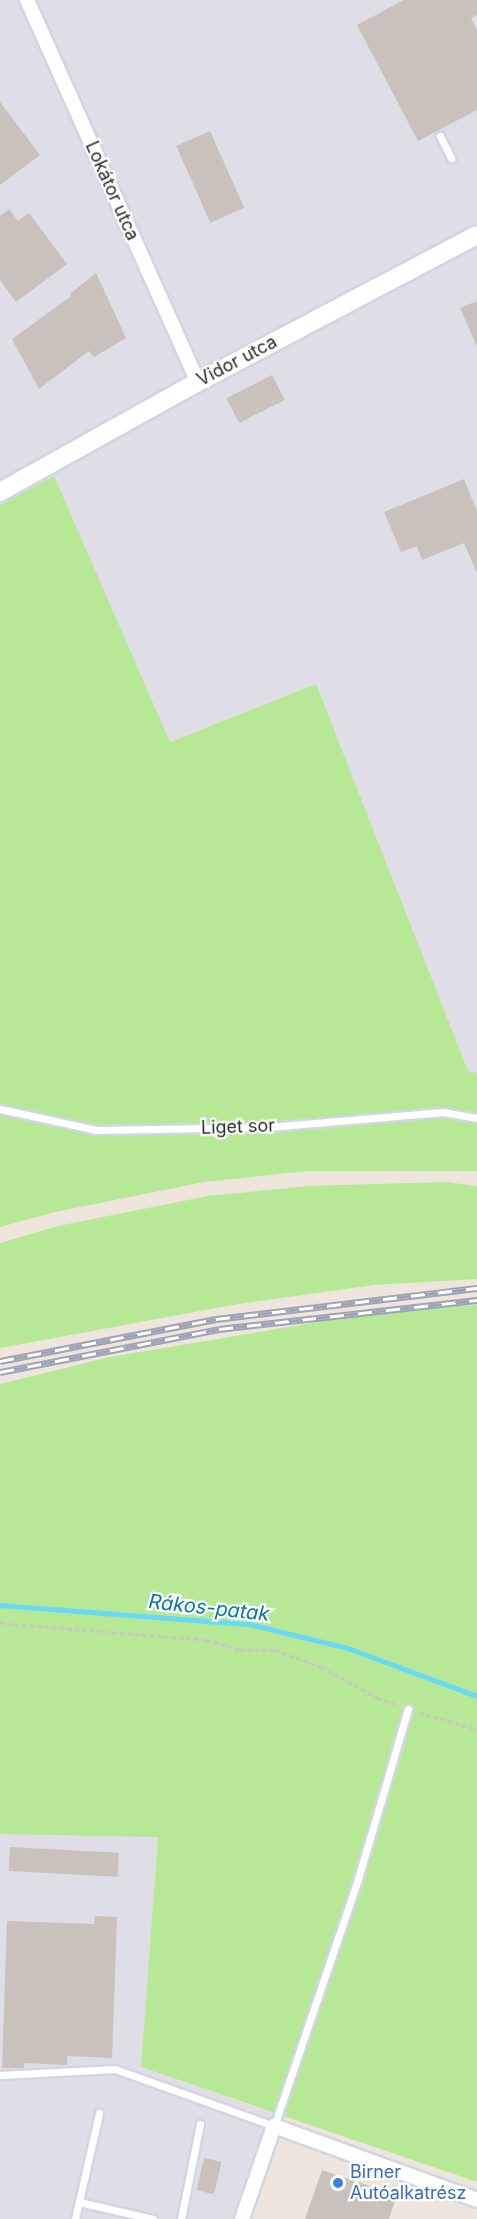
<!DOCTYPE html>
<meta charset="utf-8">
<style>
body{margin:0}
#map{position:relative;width:477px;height:2219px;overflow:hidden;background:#eee5dc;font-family:Inter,sans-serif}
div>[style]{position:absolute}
.industrial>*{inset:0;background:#dfdde6}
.green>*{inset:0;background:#b6e895}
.stream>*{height:4.5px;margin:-2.25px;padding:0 2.25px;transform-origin:2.25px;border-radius:2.25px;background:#68d9f7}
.building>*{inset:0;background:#c9c2bc;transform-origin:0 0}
.path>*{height:3px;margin-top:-1.5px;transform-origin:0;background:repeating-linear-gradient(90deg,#c8c8c8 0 4.5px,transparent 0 7.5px)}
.roads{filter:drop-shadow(2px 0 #d1d6e5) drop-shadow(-2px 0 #d1d6e5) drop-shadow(0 2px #d1d6e5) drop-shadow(0 -2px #d1d6e5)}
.lane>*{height:7px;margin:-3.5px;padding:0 3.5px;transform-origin:3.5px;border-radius:3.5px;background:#fff}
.street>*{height:14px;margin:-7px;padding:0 7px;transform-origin:7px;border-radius:7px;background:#fff}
.secondary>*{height:18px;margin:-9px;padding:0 9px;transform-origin:9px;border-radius:9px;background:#fff}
.rail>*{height:7px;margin-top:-3.5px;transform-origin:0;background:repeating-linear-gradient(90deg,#fff 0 14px,#9ea3b6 0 28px);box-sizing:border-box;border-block:2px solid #9ea3b6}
.dots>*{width:16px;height:16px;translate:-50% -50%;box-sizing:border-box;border:3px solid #fff;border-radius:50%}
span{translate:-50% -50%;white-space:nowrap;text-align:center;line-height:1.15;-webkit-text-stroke:4.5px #fff;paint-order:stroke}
.street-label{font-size:18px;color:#2b2b2b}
.shop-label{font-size:18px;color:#366cbe}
.left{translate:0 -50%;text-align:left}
.water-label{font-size:20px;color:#0477a5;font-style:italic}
</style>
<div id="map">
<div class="industrial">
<i style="clip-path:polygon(0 0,477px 0,477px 1073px,468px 1071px,316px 684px,170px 742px,54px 477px,0 505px)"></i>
<i style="clip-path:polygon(0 1834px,158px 1836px,141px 2067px,273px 2113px,234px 2219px,0 2219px)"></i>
</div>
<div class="green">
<i style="clip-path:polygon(54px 476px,170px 742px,316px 684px,468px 1071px,477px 1073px,477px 1171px,307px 1171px,204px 1182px,55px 1212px,0 1227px,0 505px)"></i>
<i style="clip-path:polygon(445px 1182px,477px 1186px,477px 1279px,374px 1285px,238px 1304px,0 1348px,0 1243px,58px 1226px,208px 1196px,308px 1186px)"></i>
<i style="clip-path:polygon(477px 1305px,477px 2182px,141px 2067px,158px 1837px,0 1834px,0 1384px,110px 1357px,378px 1312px)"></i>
</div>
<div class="stream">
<i style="left:0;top:1605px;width:250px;rotate:4.4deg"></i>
<i style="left:249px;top:1624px;width:102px;rotate:13.6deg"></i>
<i style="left:348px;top:1648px;width:138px;rotate:20.4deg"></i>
</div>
<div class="building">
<i style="clip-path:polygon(404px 0,477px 0,477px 15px,471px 18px,477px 30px,477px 110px,418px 141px,357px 25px)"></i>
<i style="clip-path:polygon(0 102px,40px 155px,0 185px)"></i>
<i style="left:210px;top:131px;width:84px;height:37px;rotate:66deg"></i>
<i style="clip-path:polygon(9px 209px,18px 221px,29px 213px,67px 264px,16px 302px,0 280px,0 216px)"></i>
<i style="clip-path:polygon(96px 273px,126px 338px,94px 357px,89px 351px,39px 389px,12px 339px,71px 296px,70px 294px)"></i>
<i style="clip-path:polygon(477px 301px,477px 347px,460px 308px)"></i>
<i style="left:272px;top:375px;width:28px;height:51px;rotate:63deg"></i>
<i style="clip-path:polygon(464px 479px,477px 511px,477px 573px,464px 543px,422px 560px,417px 546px,401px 552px,384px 512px)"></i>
<i style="left:10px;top:1847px;width:109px;height:24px;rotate:3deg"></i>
<i style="clip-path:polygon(95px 1916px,117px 1917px,112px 2058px,67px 2056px,67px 2065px,24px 2063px,24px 2068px,2px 2068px,7px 1921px,94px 1924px)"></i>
<i style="left:204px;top:2158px;width:18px;height:33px;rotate:13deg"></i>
<i style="clip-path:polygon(322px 2170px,397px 2195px,389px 2219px,305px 2219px)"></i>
</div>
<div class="path">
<i style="left:0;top:1623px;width:207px;rotate:4.7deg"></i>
<i style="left:206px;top:1640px;width:35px;rotate:16deg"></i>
<i style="left:240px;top:1650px;width:35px"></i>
<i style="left:275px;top:1650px;width:50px;rotate:19.9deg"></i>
<i style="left:322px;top:1667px;width:63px;rotate:29.4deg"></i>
<i style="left:377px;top:1698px;width:22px;rotate:18deg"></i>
<i style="left:419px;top:1712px;width:61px;rotate:17.2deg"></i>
</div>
<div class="roads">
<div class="lane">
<i style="left:440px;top:136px;width:25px;rotate:63deg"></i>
<i style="left:0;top:1109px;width:98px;rotate:12.3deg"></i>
<i style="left:96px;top:1130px;width:173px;rotate:-1deg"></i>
<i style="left:269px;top:1127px;width:175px;rotate:-4.9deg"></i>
<i style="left:443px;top:1112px;width:35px;rotate:10deg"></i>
<i style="left:0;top:2075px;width:115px;rotate:-3deg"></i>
<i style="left:115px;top:2069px;width:169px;rotate:19.7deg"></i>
<i style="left:274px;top:2126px;width:261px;rotate:-71.2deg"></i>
<i style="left:358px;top:1879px;width:177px;rotate:-73.6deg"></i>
<i style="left:79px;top:2202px;width:76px;rotate:12.9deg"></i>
<i style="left:75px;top:2219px;width:109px;rotate:-77.2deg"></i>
<i style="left:181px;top:2219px;width:97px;rotate:-78.7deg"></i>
</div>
<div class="street">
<i style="left:27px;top:0;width:419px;rotate:65.9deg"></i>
<i style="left:242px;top:2219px;width:98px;rotate:-71deg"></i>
<i style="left:274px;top:2126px;width:216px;rotate:20deg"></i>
</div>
<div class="secondary">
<i style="left:0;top:492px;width:227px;rotate:-29.1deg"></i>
<i style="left:198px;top:382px;width:315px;rotate:-27.8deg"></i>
</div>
</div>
<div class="rail">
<i style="left:0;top:1361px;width:220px;rotate:-11deg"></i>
<i style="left:216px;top:1319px;width:263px;rotate:-6.8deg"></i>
<i style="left:0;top:1372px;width:223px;rotate:-11.1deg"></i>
<i style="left:219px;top:1329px;width:260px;rotate:-6.4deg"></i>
</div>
<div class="dots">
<i style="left:338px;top:2183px;background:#3f7fe0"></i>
</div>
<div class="street-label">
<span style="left:112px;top:191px;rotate:66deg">Lokátor utca</span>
<span style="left:237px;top:361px;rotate:-28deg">Vidor utca</span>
<span style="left:238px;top:1127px;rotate:-2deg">Liget sor</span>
</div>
<div class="shop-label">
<span class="left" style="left:350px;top:2183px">Birner<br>Autóalkatrész</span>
</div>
<div class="water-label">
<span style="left:209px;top:1608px;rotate:6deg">Rákos-patak</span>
</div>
</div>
